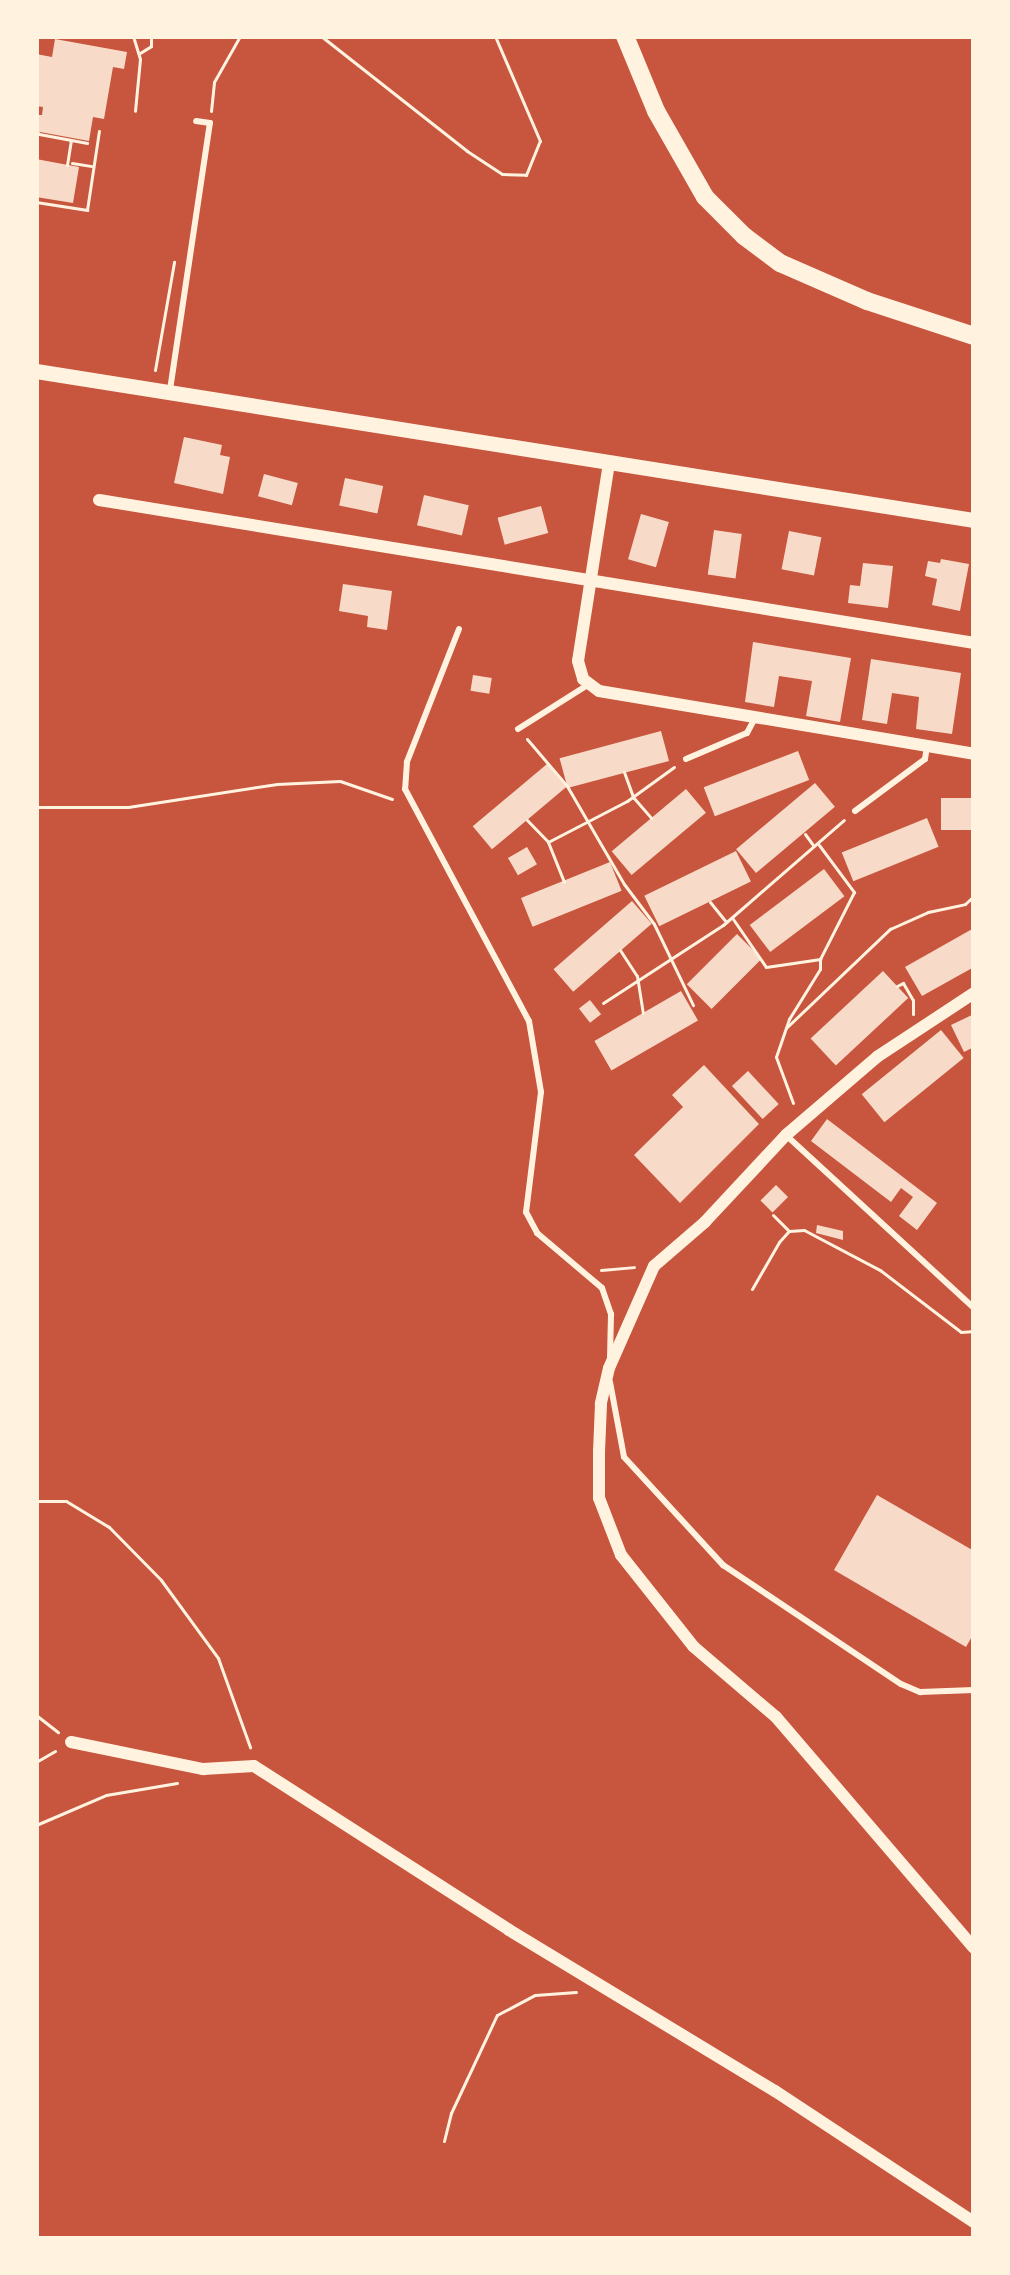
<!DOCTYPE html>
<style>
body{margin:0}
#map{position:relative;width:1010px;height:2275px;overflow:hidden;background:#c8553d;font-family:"PT Sans",sans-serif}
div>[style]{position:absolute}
.building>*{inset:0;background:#f7dbc8;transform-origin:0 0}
.path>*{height:3px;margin:-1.5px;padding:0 1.5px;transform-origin:1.5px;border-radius:1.5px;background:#fff3e0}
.service>*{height:6px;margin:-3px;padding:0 3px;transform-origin:3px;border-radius:3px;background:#fff3e0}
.minor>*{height:12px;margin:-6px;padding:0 6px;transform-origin:6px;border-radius:6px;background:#fff3e0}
.tertiary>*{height:15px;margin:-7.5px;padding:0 7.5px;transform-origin:7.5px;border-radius:7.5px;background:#fff3e0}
.secondary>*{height:18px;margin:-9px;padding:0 9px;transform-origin:9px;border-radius:9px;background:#fff3e0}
span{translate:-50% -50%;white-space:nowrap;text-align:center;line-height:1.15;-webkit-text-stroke:12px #fff3e0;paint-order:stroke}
.frame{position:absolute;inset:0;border:39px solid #fff3e0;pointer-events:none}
</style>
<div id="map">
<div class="building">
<i style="clip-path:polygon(55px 39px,127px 52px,124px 69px,113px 67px,104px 119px,93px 117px,89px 141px,40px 132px,36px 141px,36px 115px,42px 115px,43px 107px,36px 106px,36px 54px,52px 57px)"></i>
<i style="clip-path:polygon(36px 159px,79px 167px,73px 203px,36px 197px)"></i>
<i style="clip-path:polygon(184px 437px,222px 445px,220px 455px,230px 457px,223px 494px,174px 483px)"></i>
<i style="left:264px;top:474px;width:35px;height:23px;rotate:15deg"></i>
<i style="left:345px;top:478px;width:39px;height:28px;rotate:12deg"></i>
<i style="left:424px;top:495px;width:46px;height:31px;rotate:13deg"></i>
<i style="left:541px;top:506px;width:28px;height:45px;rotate:75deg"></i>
<i style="left:641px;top:514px;width:29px;height:47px;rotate:16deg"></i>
<i style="left:714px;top:530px;width:28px;height:45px;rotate:8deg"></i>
<i style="left:789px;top:531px;width:33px;height:39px;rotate:11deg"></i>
<i style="clip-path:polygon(941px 559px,969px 564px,960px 611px,932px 605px,937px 579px,925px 576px,928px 561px,940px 563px)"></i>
<i style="clip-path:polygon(863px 563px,893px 566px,888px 608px,848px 603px,850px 585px,860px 586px)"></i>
<i style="clip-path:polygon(343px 584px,392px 591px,387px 630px,367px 627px,368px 616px,339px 611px)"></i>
<i style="clip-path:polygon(753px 642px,851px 658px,840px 722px,806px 716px,812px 681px,779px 676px,774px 707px,745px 702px)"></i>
<i style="clip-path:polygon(871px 659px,961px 673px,952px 734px,916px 729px,919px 697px,892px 693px,887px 724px,862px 720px)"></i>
<i style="left:473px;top:675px;width:19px;height:16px;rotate:9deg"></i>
<i style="left:661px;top:731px;width:31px;height:105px;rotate:75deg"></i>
<i style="left:798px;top:751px;width:31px;height:101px;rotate:69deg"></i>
<i style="left:547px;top:764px;width:30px;height:97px;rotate:50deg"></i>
<i style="left:815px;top:783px;width:31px;height:103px;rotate:50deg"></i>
<i style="left:686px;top:789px;width:31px;height:97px;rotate:50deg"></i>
<i style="left:974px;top:798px;width:32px;height:33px;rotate:90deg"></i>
<i style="left:927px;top:818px;width:31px;height:92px;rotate:68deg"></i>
<i style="left:527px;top:847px;width:20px;height:22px;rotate:60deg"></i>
<i style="left:736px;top:851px;width:34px;height:102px;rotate:64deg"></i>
<i style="left:610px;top:862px;width:31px;height:96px;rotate:68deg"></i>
<i style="left:824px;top:869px;width:34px;height:93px;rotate:53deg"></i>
<i style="left:632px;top:901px;width:30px;height:104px;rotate:49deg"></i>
<i style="clip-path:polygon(974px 928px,974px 967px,922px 996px,905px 967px)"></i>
<i style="left:737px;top:934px;width:35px;height:71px;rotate:45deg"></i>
<i style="left:883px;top:971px;width:37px;height:99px;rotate:47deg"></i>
<i style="left:681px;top:991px;width:34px;height:100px;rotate:60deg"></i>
<i style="left:590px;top:1000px;width:18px;height:14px;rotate:52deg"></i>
<i style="clip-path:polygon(974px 1014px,974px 1047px,964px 1052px,951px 1025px)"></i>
<i style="left:941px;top:1030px;width:36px;height:102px;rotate:51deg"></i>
<i style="clip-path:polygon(704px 1065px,759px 1124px,680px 1203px,634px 1155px,683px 1107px,672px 1095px)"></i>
<i style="left:748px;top:1071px;width:45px;height:22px;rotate:47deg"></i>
<i style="clip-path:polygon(827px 1119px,937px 1203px,917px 1230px,899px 1216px,913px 1197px,901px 1188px,891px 1202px,811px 1141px)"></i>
<i style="left:776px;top:1185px;width:17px;height:22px;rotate:45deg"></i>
<i style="clip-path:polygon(817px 1225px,843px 1231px,843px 1240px,816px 1233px)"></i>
<i style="clip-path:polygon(877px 1495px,974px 1551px,974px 1633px,966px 1647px,834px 1570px)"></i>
</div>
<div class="path">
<i style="left:70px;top:36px;width:13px"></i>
<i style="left:133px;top:36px;width:24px;rotate:73deg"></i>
<i style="left:140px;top:59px;width:52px;rotate:95.5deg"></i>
<i style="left:321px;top:36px;width:186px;rotate:38.2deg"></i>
<i style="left:467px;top:151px;width:42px;rotate:33.3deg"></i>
<i style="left:502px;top:174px;width:24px;rotate:2deg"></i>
<i style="left:526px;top:175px;width:37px;rotate:-68deg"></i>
<i style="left:540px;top:141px;width:114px;rotate:-113.2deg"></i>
<i style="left:140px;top:53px;width:13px;rotate:-32deg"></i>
<i style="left:151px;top:46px;width:10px;rotate:-90deg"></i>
<i style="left:211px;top:111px;width:29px;rotate:-84deg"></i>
<i style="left:214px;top:82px;width:53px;rotate:-60.5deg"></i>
<i style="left:39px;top:134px;width:49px;rotate:10.6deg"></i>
<i style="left:72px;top:163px;width:20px;rotate:9deg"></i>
<i style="left:67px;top:165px;width:25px;rotate:-81deg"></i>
<i style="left:36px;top:202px;width:52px;rotate:8.9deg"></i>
<i style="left:87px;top:210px;width:80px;rotate:-81.4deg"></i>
<i style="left:155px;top:370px;width:110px;rotate:-80deg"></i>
<i style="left:527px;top:739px;width:62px;rotate:49.6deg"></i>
<i style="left:567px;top:786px;width:113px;rotate:59.8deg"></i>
<i style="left:624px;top:884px;width:50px;rotate:53.1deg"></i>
<i style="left:654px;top:924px;width:90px;rotate:64.3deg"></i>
<i style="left:624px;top:772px;width:27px;rotate:70deg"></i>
<i style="left:633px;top:797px;width:28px;rotate:49deg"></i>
<i style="left:36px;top:807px;width:92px"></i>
<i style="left:128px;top:807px;width:151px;rotate:-8.8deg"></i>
<i style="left:277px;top:784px;width:63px;rotate:-2.7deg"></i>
<i style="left:340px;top:781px;width:55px;rotate:19.1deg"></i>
<i style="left:527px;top:820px;width:30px;rotate:46deg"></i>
<i style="left:548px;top:842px;width:43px;rotate:68.2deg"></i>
<i style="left:805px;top:834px;width:14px;rotate:54deg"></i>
<i style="left:548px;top:842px;width:89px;rotate:-27.4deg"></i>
<i style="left:627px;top:801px;width:58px;rotate:-35.9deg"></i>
<i style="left:819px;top:845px;width:59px;rotate:53.3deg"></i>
<i style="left:854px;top:892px;width:75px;rotate:116.9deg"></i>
<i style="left:710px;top:902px;width:26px;rotate:51deg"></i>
<i style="left:733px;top:919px;width:58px;rotate:55.5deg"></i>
<i style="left:766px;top:967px;width:55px;rotate:-8.4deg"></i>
<i style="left:820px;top:959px;width:10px;rotate:90deg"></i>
<i style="left:820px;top:969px;width:59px;rotate:121.8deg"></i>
<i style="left:789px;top:1019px;width:40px;rotate:108.9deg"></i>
<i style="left:776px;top:1057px;width:49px;rotate:69.7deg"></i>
<i style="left:620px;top:950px;width:31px;rotate:57deg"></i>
<i style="left:637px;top:976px;width:37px;rotate:81deg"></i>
<i style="left:897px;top:986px;width:7px;rotate:-27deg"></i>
<i style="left:903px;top:983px;width:20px;rotate:60deg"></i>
<i style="left:913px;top:1000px;width:14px;rotate:90deg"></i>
<i style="left:603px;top:1003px;width:143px;rotate:-33deg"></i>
<i style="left:723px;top:925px;width:160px;rotate:-41deg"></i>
<i style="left:786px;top:1028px;width:144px;rotate:-43.6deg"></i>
<i style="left:890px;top:929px;width:42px;rotate:-24.1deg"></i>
<i style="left:928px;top:912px;width:38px;rotate:-12deg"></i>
<i style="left:965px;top:904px;width:12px;rotate:-42deg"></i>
<i style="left:773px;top:1215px;width:21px;rotate:45deg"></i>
<i style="left:601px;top:1270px;width:33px;rotate:-5deg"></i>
<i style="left:752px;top:1289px;width:54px;rotate:-60.1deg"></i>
<i style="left:779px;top:1242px;width:15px;rotate:-48deg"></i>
<i style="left:789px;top:1231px;width:15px;rotate:-4deg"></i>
<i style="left:804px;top:1230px;width:86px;rotate:27.8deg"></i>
<i style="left:880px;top:1270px;width:102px;rotate:37.4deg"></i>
<i style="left:961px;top:1332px;width:13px;rotate:-4deg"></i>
<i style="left:36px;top:1501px;width:30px"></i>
<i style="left:66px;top:1501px;width:50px;rotate:31.2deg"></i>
<i style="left:109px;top:1527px;width:74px;rotate:45.5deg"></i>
<i style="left:161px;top:1580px;width:97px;rotate:53.8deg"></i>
<i style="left:218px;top:1658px;width:95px;rotate:70.2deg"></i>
<i style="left:36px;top:1715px;width:28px;rotate:38deg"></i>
<i style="left:36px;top:1762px;width:22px;rotate:-30deg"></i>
<i style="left:36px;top:1825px;width:76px;rotate:-23.2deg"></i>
<i style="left:106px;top:1795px;width:72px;rotate:-9.6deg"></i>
<i style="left:444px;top:2141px;width:29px;rotate:-76deg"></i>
<i style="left:451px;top:2113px;width:108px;rotate:-64.9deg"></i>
<i style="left:497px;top:2015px;width:43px;rotate:-27.8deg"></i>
<i style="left:535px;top:1995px;width:41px;rotate:-4.2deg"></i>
</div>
<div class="service">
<i style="left:170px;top:390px;width:270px;rotate:-81.5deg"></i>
<i style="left:210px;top:123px;width:14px;rotate:-172deg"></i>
<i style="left:459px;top:629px;width:143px;rotate:111.4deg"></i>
<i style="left:407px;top:762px;width:27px;rotate:94deg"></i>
<i style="left:405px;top:789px;width:263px;rotate:61.9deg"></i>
<i style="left:529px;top:1021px;width:72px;rotate:80.4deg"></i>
<i style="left:541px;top:1092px;width:121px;rotate:97.1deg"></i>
<i style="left:526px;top:1212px;width:24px;rotate:62deg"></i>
<i style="left:537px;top:1233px;width:85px;rotate:40.2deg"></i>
<i style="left:602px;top:1288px;width:28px;rotate:71deg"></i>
<i style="left:611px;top:1314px;width:43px;rotate:91.3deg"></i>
<i style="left:518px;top:729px;width:80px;rotate:-32.3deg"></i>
<i style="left:686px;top:759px;width:66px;rotate:-23.1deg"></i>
<i style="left:747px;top:733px;width:15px;rotate:-62deg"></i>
<i style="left:855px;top:811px;width:87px;rotate:-36.6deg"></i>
<i style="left:925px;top:759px;width:12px;rotate:-81deg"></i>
<i style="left:788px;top:1137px;width:253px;rotate:42.6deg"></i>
<i style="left:610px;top:1382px;width:76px;rotate:79.4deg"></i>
<i style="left:624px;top:1457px;width:147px;rotate:47.5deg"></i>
<i style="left:723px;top:1565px;width:214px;rotate:33.8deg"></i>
<i style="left:901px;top:1684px;width:21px;rotate:23deg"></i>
<i style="left:920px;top:1692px;width:54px;rotate:-2.1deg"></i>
</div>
<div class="minor">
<i style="left:609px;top:463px;width:200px;rotate:98.9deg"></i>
<i style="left:578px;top:661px;width:19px;rotate:74deg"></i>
<i style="left:583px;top:679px;width:20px;rotate:37deg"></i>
<i style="left:599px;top:691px;width:380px;rotate:9.5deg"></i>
<i style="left:99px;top:500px;width:887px;rotate:9.28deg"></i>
<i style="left:974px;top:993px;width:116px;rotate:146.6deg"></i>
<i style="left:877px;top:1057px;width:120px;rotate:139.4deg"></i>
<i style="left:786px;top:1135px;width:119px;rotate:133deg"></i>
<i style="left:705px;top:1222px;width:67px;rotate:139.2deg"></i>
<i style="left:654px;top:1266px;width:111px;rotate:113.8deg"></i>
<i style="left:609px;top:1368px;width:37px;rotate:103deg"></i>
<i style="left:601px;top:1404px;width:47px;rotate:92.4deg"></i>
<i style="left:599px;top:1451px;width:47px;rotate:90deg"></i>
<i style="left:599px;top:1498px;width:61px;rotate:68.9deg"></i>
<i style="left:621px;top:1555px;width:117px;rotate:51.6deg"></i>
<i style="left:694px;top:1647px;width:108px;rotate:40.5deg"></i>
<i style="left:776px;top:1717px;width:304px;rotate:49.4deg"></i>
<i style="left:71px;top:1742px;width:135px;rotate:11.6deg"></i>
<i style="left:203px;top:1769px;width:51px;rotate:-3.4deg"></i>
<i style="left:254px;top:1766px;width:303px;rotate:32.7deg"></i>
<i style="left:509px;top:1930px;width:311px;rotate:31.2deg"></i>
<i style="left:775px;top:2091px;width:238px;rotate:33.4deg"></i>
</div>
<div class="tertiary">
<i style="left:36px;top:371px;width:950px;rotate:9.03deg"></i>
</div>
<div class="secondary">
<i style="left:625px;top:36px;width:81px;rotate:67.5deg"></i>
<i style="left:656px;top:111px;width:99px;rotate:60.3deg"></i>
<i style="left:705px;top:197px;width:55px;rotate:45deg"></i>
<i style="left:744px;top:236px;width:45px;rotate:36.9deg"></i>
<i style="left:780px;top:263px;width:95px;rotate:23.6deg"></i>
<i style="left:867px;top:301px;width:113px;rotate:18.1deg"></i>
</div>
<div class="frame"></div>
</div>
